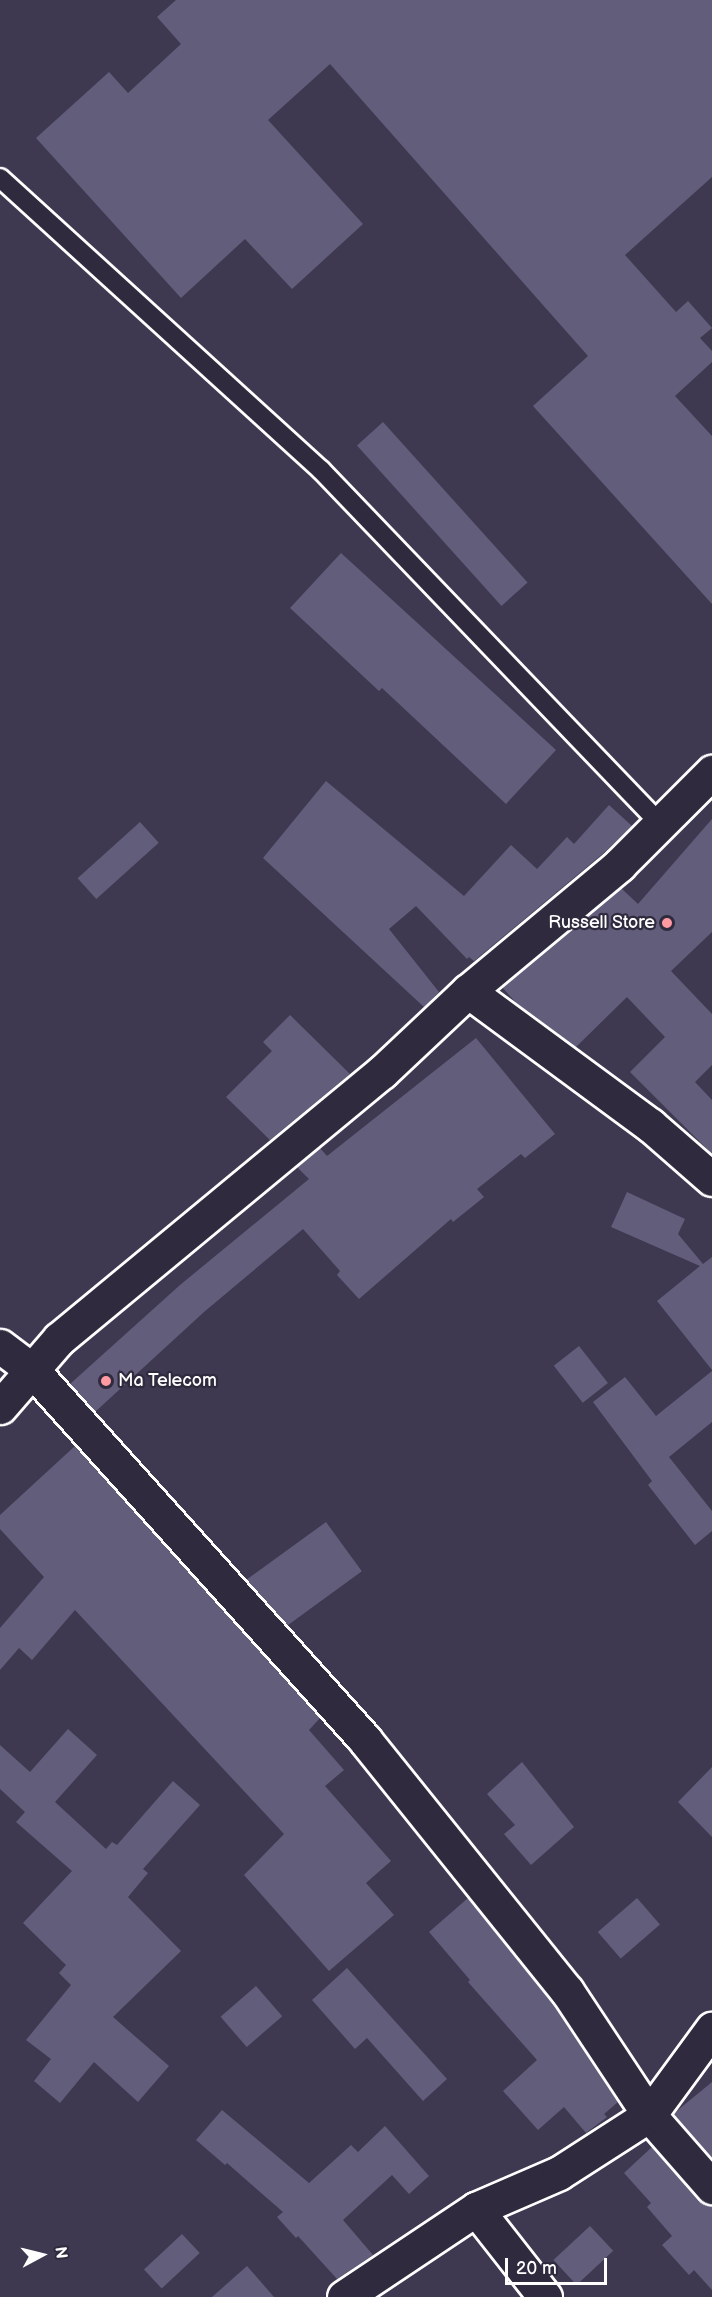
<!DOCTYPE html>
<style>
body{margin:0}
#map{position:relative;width:712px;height:2297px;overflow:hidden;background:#3e3950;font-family:"Balsamiq Sans",sans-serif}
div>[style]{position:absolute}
.building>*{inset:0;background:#625d7b;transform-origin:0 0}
.roads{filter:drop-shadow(2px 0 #fff) drop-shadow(-2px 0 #fff) drop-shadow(0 2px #fff) drop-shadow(0 -2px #fff)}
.lane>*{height:18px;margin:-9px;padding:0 9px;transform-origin:9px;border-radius:9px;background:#2f2a3d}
.street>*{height:33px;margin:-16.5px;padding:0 16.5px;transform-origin:16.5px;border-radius:16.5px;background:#2f2a3d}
.dots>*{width:16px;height:16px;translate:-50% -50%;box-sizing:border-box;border:3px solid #2f2a3d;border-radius:50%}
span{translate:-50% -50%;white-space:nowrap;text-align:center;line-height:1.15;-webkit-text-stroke:4.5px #2f2a3d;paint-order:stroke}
.poi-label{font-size:18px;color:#fff}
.right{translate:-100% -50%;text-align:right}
.left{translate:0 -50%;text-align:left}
.north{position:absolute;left:12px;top:2225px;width:60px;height:60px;-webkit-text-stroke:4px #2f2a3d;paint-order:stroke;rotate:83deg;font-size:16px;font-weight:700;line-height:24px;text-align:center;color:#fff}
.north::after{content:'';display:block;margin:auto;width:21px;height:27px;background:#fff;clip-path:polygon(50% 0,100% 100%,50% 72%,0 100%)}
.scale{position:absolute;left:505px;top:2258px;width:102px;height:27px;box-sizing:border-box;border:3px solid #fff;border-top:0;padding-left:8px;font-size:18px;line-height:21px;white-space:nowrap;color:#fff;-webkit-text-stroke:4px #2f2a3d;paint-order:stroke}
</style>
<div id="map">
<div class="building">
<i style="clip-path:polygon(176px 0,712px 0,712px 177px,625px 255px,676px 312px,688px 301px,712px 328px,700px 338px,712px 351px,712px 362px,675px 396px,712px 436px,712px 604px,533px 406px,588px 356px,330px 64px,268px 120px,363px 224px,292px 289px,245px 239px,181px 298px,36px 138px,109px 72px,128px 93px,181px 44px,157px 17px)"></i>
<i style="left:383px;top:422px;width:216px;height:35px;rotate:48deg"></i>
<i style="clip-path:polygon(341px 553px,556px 750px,506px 804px,382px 688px,379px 691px,290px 608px)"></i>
<i style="clip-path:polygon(326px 781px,464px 896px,511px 845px,537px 869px,567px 837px,574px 844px,609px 805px,632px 826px,606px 851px,474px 961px,469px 957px,467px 959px,416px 906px,389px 929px,439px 992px,424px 1007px,263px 858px)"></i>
<i style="clip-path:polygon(712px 819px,712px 932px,671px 971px,712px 1014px,712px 1065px,695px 1082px,712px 1100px,712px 1154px,630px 1072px,665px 1037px,627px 997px,576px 1047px,517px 1004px,502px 987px,621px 888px,638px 904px)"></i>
<i style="left:140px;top:822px;width:28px;height:84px;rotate:48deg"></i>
<i style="clip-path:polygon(290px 1015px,350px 1074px,270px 1140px,226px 1097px,272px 1051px,263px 1042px)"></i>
<i style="clip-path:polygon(476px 1038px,555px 1134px,525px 1158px,521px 1154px,477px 1189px,484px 1197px,453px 1222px,451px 1219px,359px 1299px,337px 1275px,340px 1271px,303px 1229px,204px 1312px,95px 1412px,70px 1384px,180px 1285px,309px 1179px,297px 1167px,320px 1148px,327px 1156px)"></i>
<i style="clip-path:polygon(627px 1192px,685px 1219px,678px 1234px,703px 1264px,712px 1257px,712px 1370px,657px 1301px,700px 1266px,611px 1227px)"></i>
<i style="left:579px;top:1346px;width:47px;height:32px;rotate:52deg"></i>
<i style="clip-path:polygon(712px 1371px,712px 1422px,669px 1457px,712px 1511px,712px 1531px,695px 1545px,648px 1485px,652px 1481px,593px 1402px,625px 1377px,656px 1416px)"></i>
<i style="clip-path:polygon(75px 1446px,320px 1718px,309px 1730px,344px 1770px,325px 1786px,391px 1861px,366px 1883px,394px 1915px,329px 1971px,244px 1875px,284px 1834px,75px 1610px,32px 1660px,19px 1648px,0 1670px,0 1628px,44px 1577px,0 1529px,0 1515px)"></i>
<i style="left:326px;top:1522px;width:61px;height:98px;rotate:54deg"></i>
<i style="clip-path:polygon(68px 1729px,97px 1755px,55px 1802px,106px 1849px,112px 1842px,117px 1845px,173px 1781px,200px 1805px,143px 1869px,148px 1873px,128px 1897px,181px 1951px,113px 2017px,169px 2066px,138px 2102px,94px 2062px,60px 2103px,34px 2081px,51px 2059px,26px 2040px,71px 1985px,59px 1973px,66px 1965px,23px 1923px,72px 1871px,16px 1822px,25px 1812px,0 1789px,0 1745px,30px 1772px)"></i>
<i style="clip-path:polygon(522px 1762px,574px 1827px,531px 1865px,504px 1834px,515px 1825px,487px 1794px)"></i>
<i style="clip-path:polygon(712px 1767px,712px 1837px,678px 1802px)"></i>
<i style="clip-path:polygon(468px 1898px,552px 2002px,618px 2102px,604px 2114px,607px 2117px,586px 2133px,564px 2107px,538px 2130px,503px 2091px,537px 2060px,468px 1982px,470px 1980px,429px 1932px)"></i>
<i style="left:637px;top:1898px;width:35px;height:52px;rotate:49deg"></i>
<i style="clip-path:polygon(347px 1968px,447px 2079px,423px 2101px,367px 2038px,355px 2049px,312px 2000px)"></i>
<i style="left:256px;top:1986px;width:40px;height:47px;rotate:49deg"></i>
<i style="clip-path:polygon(712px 2082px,712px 2159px,673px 2114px)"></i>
<i style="clip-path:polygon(222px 2110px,309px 2183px,351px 2145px,358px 2152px,385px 2126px,429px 2176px,409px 2194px,392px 2175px,343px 2220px,373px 2255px,337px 2279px,298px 2236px,296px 2238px,277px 2217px,283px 2212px,227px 2163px,225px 2165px,196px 2140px)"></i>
<i style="clip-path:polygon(652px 2147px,698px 2199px,712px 2205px,712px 2290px,694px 2270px,689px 2275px,662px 2245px,672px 2236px,647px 2207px,651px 2203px,624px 2173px)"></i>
<i style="left:590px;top:2226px;width:34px;height:50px;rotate:47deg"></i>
<i style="left:182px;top:2234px;width:26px;height:52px;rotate:47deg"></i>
<i style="clip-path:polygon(247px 2266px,274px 2297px,212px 2297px)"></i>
</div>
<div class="roads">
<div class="lane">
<i style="left:0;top:178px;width:434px;rotate:42.3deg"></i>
<i style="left:321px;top:470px;width:489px;rotate:46.2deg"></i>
</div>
<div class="street">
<i style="left:468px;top:991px;width:226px;rotate:36.4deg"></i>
<i style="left:650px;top:1125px;width:82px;rotate:41.1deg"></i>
<i style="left:0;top:1346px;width:41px;rotate:37.1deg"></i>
<i style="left:33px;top:1371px;width:496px;rotate:48deg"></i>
<i style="left:365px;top:1740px;width:322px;rotate:51.2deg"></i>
<i style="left:567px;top:1991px;width:149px;rotate:56.5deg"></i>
<i style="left:649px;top:2115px;width:96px;rotate:48.8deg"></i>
<i style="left:0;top:1407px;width:90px;rotate:-49.1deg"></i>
<i style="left:59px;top:1339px;width:419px;rotate:-39.6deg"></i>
<i style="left:382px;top:1072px;width:118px;rotate:-43.3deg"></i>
<i style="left:468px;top:991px;width:197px;rotate:-39.8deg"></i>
<i style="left:619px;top:865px;width:132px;rotate:-45deg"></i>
<i style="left:476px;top:2209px;width:112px;rotate:51.9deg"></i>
<i style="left:344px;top:2297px;width:159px;rotate:-33.7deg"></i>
<i style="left:476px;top:2209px;width:90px;rotate:-23.4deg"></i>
<i style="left:559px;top:2173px;width:107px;rotate:-32.8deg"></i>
<i style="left:649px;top:2115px;width:107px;rotate:-53.8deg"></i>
</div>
</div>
<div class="dots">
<i style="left:667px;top:923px;background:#ff9aa2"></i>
<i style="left:106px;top:1381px;background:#ff9aa2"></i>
</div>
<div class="poi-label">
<span class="right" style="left:655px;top:923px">Russell Store</span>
<span class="left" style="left:118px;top:1381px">Ma Telecom</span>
</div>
<div class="north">N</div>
<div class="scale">20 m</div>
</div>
